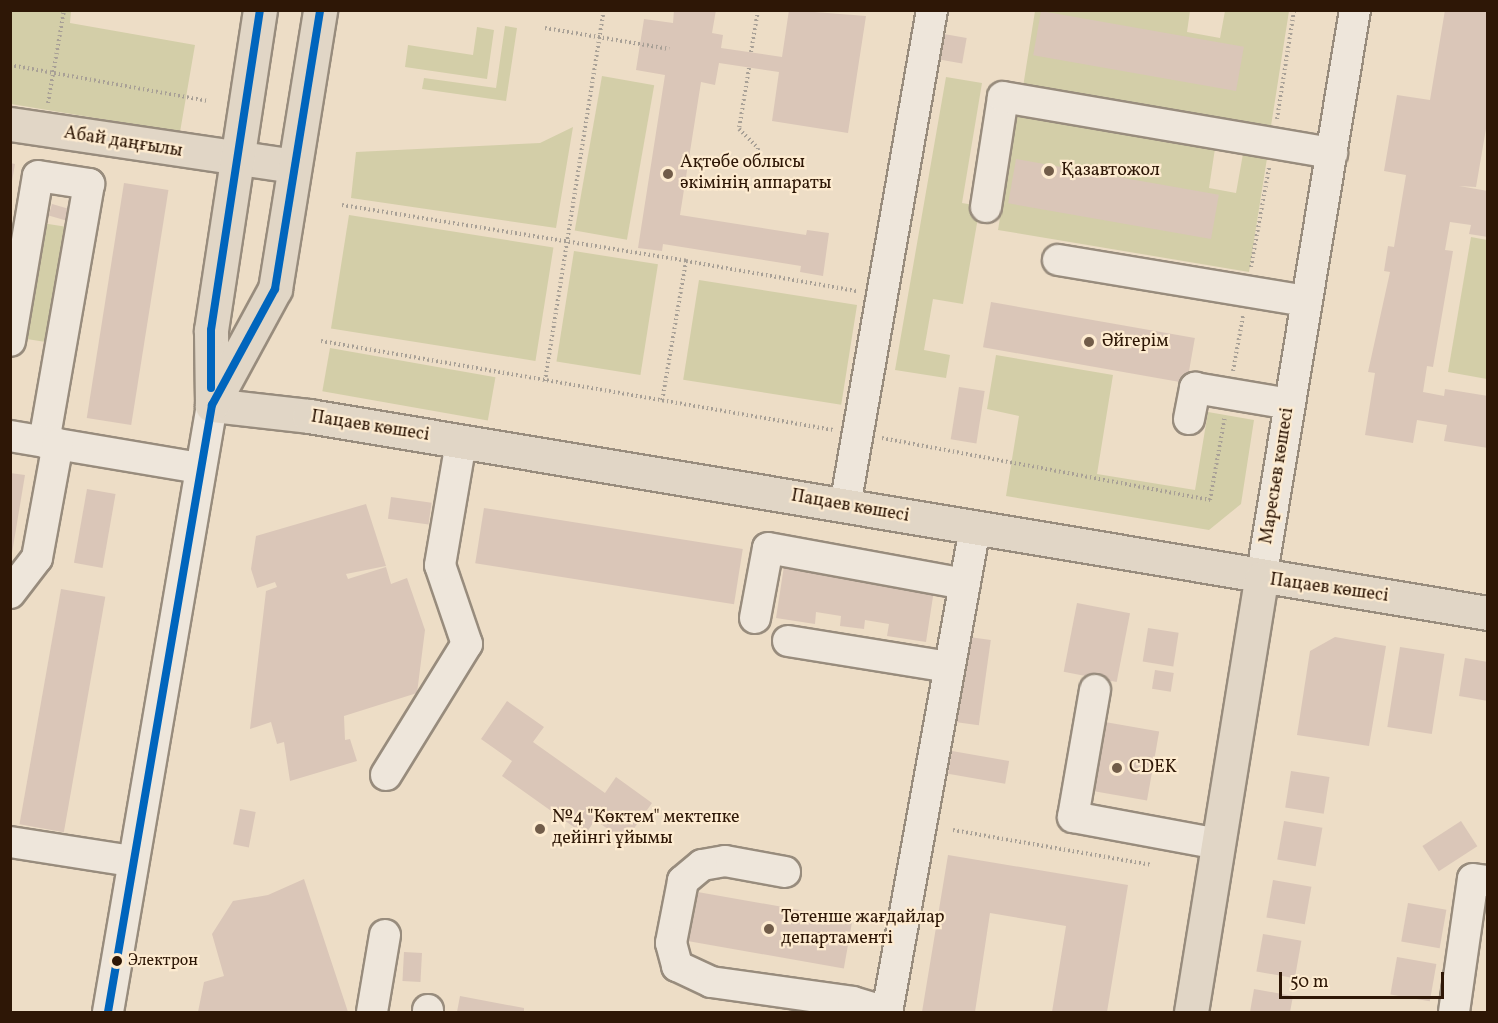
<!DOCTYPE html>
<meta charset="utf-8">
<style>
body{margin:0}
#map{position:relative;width:1498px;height:1023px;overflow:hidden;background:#edddc6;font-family:Vollkorn,serif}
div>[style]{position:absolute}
.green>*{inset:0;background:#d3cea8;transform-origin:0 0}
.building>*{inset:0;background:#dac6b8;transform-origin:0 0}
.path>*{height:4px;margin-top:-2px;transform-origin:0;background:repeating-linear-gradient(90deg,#a8a096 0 1.5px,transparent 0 4.5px)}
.roads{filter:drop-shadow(2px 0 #988c7d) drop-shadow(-2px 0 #988c7d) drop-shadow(0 2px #988c7d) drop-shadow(0 -2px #988c7d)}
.minor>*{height:30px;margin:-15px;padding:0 15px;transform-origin:15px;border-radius:15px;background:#eee6db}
.major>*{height:33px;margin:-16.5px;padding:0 16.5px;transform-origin:16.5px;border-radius:16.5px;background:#e1d6c6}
.bus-1>*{height:8px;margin:-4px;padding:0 4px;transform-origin:4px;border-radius:4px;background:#0065bd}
.dots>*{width:16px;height:16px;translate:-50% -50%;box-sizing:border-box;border:3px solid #fdebd0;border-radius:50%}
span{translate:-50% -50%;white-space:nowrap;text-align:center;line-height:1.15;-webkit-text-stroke:4.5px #fdebd0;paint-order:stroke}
.bus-label{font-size:16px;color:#2e1706}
.left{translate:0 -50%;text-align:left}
.street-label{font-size:18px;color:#2e1706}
.poi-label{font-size:18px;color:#2e1706}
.frame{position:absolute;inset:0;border:12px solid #2e1706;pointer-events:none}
.scale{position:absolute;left:1279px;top:972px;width:165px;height:27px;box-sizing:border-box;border:3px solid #2e1706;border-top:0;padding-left:8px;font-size:18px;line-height:21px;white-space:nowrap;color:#2e1706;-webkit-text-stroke:4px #fdebd0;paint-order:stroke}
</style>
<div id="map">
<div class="green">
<i style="clip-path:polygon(10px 11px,71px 11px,70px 23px,195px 45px,180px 132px,11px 104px)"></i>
<i style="clip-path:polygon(1035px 11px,1190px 11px,1187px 32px,1220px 38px,1225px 11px,1289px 11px,1271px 126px,1023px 87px)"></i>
<i style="clip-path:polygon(505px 26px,517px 28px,506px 101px,422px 89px,424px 78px,496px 88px)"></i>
<i style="clip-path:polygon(477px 27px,494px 30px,487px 79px,405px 67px,408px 45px,473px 55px)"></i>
<i style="left:602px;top:76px;width:53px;height:157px;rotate:10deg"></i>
<i style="clip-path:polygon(946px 77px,982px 83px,962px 203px,980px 206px,963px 304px,933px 299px,924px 350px,950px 355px,946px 378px,895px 370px)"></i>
<i style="clip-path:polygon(1018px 109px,1216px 142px,1209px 188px,1236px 193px,1244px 148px,1268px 152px,1249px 272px,998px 230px)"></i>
<i style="clip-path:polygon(573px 127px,556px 228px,351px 198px,356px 152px,540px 143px)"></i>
<i style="left:349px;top:215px;width:207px;height:115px;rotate:9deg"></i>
<i style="left:42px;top:223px;width:32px;height:117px;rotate:9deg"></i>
<i style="clip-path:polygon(1471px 237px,1487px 240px,1487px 379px,1448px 372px)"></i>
<i style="left:574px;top:251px;width:85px;height:112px;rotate:9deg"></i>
<i style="left:699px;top:280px;width:160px;height:101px;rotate:9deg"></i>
<i style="left:330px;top:348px;width:168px;height:44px;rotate:10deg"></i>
<i style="clip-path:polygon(996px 355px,1113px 375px,1097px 474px,1195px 490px,1208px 412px,1254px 420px,1241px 504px,1209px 530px,1006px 496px,1019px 416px,987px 409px)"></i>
</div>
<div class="building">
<i style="clip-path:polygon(674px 10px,716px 10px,712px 33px,723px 35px,721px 48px,782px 57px,789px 10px,866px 16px,848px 133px,772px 121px,779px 72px,719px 63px,715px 85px,701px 82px,680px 215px,806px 235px,807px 230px,829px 233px,823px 276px,800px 272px,801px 266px,663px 244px,662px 251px,638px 248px,665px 75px,636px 70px,644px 19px,673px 23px)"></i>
<i style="clip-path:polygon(1445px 10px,1488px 10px,1488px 117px,1476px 187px,1459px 186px,1488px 191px,1488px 237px,1469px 234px,1471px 225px,1450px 222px,1445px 250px,1453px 251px,1433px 367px,1427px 366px,1423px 392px,1444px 396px,1445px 389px,1488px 396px,1488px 448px,1444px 441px,1447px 425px,1417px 420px,1413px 443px,1365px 435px,1375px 373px,1368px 372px,1390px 272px,1384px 271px,1388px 246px,1394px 247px,1406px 175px,1384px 171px,1397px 95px,1430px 100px)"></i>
<i style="left:1041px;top:11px;width:206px;height:45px;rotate:10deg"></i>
<i style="left:944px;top:34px;width:23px;height:26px;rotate:10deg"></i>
<i style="left:1016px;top:159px;width:206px;height:45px;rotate:10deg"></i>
<i style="clip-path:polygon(10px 163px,15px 164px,12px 181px,10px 180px)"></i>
<i style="left:124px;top:183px;width:45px;height:238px;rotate:9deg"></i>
<i style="left:52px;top:204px;width:19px;height:12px;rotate:16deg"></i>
<i style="left:991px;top:302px;width:207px;height:46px;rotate:10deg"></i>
<i style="left:959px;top:387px;width:26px;height:53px;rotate:9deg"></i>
<i style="clip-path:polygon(10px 473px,25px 475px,12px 553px,10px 553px)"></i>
<i style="left:87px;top:489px;width:29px;height:75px;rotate:10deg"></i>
<i style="left:391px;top:497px;width:41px;height:22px;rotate:8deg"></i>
<i style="clip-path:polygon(366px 504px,386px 566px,346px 574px,348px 579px,386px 567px,391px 584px,407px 578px,425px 630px,417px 693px,344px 716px,345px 740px,350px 739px,357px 761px,290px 781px,284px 742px,277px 744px,271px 722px,250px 729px,266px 591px,277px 587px,275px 582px,257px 588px,251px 569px,256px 536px)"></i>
<i style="left:484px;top:508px;width:262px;height:56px;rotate:9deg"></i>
<i style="clip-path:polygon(784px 566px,934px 590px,926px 642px,887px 636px,889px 624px,865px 620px,864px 629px,840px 626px,841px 616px,816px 612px,815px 624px,776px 618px)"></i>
<i style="left:61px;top:589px;width:45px;height:239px;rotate:10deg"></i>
<i style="left:1077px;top:603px;width:54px;height:70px;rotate:11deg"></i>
<i style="left:1148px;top:628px;width:31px;height:34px;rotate:9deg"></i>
<i style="left:969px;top:637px;width:22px;height:86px;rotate:8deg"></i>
<i style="clip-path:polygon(1335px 637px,1386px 646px,1369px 746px,1297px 735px,1310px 651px)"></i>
<i style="left:1400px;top:647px;width:45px;height:81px;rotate:9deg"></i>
<i style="clip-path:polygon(1465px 658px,1488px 662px,1488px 701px,1459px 696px)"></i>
<i style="left:1155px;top:670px;width:19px;height:19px;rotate:9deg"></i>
<i style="clip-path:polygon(507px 701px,544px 727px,533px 742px,605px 793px,616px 777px,652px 803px,625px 841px,595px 820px,585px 835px,502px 776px,512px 761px,481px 739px)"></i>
<i style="left:1105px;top:722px;width:55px;height:70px;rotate:10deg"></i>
<i style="left:952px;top:751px;width:58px;height:23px;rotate:10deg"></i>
<i style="left:1291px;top:771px;width:39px;height:37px;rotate:9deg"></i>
<i style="left:240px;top:809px;width:16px;height:36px;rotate:11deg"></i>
<i style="left:1284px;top:821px;width:39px;height:39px;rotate:10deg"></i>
<i style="left:1461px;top:821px;width:30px;height:46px;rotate:57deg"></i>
<i style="clip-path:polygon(948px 855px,1128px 885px,1107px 1012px,1052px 1012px,1066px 926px,990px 913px,975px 1012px,922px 1012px)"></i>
<i style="clip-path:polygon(304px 879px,348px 1012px,198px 1012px,204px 982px,224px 976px,212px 934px,233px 901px,268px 895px)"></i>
<i style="left:1273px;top:880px;width:39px;height:38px;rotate:10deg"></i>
<i style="left:692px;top:891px;width:163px;height:50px;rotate:10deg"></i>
<i style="left:1408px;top:903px;width:39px;height:39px;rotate:10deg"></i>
<i style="left:1263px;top:934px;width:39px;height:38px;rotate:10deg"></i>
<i style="left:404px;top:952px;width:18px;height:29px;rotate:3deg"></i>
<i style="left:1397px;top:957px;width:40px;height:38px;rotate:10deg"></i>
<i style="clip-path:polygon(1254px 989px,1293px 996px,1290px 1012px,1250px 1012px)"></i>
<i style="clip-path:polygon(460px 996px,524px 1008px,524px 1012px,457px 1012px)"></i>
</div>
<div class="path">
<i style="left:545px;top:28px;width:126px;rotate:9.6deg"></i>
<i style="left:751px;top:52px;width:43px;rotate:-80.5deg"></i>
<i style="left:10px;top:65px;width:202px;rotate:10.3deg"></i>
<i style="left:749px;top:68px;width:62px;rotate:99.3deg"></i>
<i style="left:739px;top:129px;width:27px;rotate:45deg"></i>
<i style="left:758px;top:148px;width:14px;rotate:98deg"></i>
<i style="left:48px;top:103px;width:94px;rotate:-80.2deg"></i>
<i style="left:1277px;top:119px;width:110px;rotate:-81.1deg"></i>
<i style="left:342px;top:205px;width:349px;rotate:9.2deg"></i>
<i style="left:686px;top:261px;width:143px;rotate:99.7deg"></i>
<i style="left:686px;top:261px;width:174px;rotate:10deg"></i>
<i style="left:1251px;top:267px;width:101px;rotate:-79.7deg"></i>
<i style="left:321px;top:341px;width:520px;rotate:9.86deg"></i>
<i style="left:1233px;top:371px;width:56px;rotate:-79.7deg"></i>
<i style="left:545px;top:381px;width:376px;rotate:-81deg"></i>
<i style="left:882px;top:438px;width:334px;rotate:10.7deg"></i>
<i style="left:1210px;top:500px;width:85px;rotate:-79.9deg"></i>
<i style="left:953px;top:830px;width:202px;rotate:10deg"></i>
</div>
<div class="roads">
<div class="minor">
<i style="left:986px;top:207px;width:111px;rotate:-81.2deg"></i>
<i style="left:1003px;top:97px;width:334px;rotate:9.7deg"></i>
<i style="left:1058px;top:260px;width:252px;rotate:9.4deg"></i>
<i style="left:10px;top:341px;width:167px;rotate:-80.4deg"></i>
<i style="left:38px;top:176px;width:52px;rotate:8.9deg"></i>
<i style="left:89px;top:184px;width:262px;rotate:99.9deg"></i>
<i style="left:1189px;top:419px;width:32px;rotate:-79deg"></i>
<i style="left:1195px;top:388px;width:96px;rotate:9.6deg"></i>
<i style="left:10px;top:436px;width:192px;rotate:9.6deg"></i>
<i style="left:845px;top:506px;width:504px;rotate:-80.05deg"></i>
<i style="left:1261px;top:579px;width:577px;rotate:-80.62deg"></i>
<i style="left:10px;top:593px;width:44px;rotate:-52.4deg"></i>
<i style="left:37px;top:558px;width:116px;rotate:-79.6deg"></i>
<i style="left:755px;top:618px;width:71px;rotate:-79.5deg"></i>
<i style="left:768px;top:548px;width:200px;rotate:10.4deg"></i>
<i style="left:788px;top:641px;width:163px;rotate:9.2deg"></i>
<i style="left:1095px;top:690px;width:129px;rotate:99.8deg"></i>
<i style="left:1073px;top:817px;width:148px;rotate:10.5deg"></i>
<i style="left:386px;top:775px;width:154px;rotate:-58.3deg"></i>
<i style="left:467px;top:644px;width:83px;rotate:-108.9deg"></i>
<i style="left:440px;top:565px;width:125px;rotate:-80.3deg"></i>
<i style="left:10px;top:842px;width:123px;rotate:8.9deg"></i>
<i style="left:785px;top:872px;width:61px;rotate:-169.6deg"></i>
<i style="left:725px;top:861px;width:23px;rotate:170deg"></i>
<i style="left:702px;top:865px;width:25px;rotate:140deg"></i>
<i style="left:683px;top:881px;width:63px;rotate:101deg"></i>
<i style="left:671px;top:943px;width:24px;rotate:75deg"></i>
<i style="left:677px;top:966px;width:38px;rotate:25deg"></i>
<i style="left:711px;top:982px;width:143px;rotate:8deg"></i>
<i style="left:853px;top:1002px;width:34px;rotate:17deg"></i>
<i style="left:108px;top:1012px;width:616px;rotate:-80.28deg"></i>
<i style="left:372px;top:1012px;width:78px;rotate:-80.4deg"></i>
<i style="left:428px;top:1012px;width:2px;rotate:-90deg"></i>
<i style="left:887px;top:1012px;width:492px;rotate:-79.7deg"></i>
<i style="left:1454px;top:1012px;width:134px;rotate:-81.9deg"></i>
<i style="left:1473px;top:879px;width:15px;rotate:8deg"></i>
</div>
<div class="major">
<i style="left:10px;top:124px;width:287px;rotate:8.4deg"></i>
<i style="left:212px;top:404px;width:74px;rotate:-90.8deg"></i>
<i style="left:211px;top:330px;width:324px;rotate:-81.3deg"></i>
<i style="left:212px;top:405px;width:98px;rotate:6.5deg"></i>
<i style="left:309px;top:416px;width:1195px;rotate:9.49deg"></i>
<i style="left:212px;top:405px;width:132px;rotate:-61.5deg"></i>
<i style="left:275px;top:289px;width:283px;rotate:-80.8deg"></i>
<i style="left:1191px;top:1012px;width:439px;rotate:-80.8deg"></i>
</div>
</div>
<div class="bus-1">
<i style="left:211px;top:388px;width:58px;rotate:-90deg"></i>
<i style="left:211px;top:330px;width:324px;rotate:-81.3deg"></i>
<i style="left:108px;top:1012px;width:616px;rotate:-80.28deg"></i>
<i style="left:212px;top:405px;width:132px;rotate:-61.5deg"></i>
<i style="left:275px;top:289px;width:283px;rotate:-80.8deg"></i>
</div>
<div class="dots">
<i style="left:1049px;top:171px;background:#715c49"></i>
<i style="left:668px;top:174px;background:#715c49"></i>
<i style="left:1089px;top:342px;background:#715c49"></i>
<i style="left:1117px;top:768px;background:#715c49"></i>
<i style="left:540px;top:829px;background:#715c49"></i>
<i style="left:769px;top:929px;background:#715c49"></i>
<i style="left:117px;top:961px;background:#2e1706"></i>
</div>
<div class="bus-label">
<span class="left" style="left:128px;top:961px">Электрон</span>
</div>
<div class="street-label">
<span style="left:123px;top:143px;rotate:9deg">Абай даңғылы</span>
<span style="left:370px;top:427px;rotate:9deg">Пацаев көшесі</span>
<span style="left:1278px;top:476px;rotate:-81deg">Маресьев көшесі</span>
<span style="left:850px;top:507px;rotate:10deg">Пацаев көшесі</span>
<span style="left:1329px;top:589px;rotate:8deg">Пацаев көшесі</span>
</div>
<div class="poi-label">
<span class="left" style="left:680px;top:174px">Ақтөбе облысы<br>әкімінің аппараты</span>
<span class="left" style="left:1061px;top:171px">Қазавтожол</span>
<span class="left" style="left:1102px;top:342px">Әйгерім</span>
<span class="left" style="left:1129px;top:768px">CDEK</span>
<span class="left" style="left:552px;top:829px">№4 "Көктем" мектепке<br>дейінгі ұйымы</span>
<span class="left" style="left:781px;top:929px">Төтенше жағдайлар<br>департаменті</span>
</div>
<div class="frame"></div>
<div class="scale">50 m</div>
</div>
